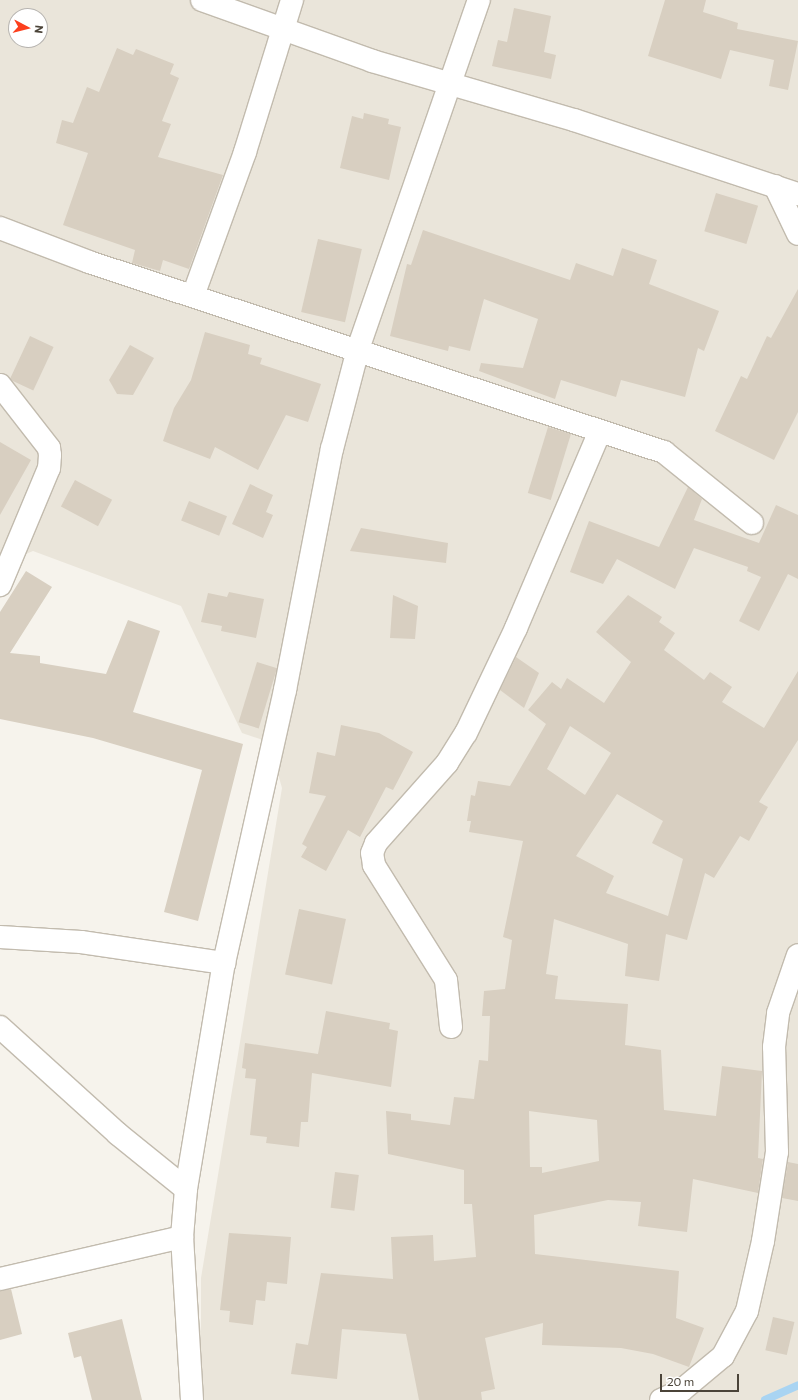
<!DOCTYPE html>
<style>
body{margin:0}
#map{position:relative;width:798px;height:1400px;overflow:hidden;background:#f6f3ec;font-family:Commissioner,sans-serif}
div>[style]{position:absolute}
.residential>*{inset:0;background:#eae5da}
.stream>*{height:8px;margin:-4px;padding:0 4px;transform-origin:4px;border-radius:4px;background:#a9d4f2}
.building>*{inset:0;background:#d8cfc1;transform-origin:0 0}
.roads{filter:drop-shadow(1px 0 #c2bbae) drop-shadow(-1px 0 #c2bbae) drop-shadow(0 1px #c2bbae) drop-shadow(0 -1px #c2bbae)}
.minor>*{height:22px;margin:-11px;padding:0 11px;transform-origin:11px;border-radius:11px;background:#fff}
span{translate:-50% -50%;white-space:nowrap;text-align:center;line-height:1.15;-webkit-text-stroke:3px #fff;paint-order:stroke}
.north{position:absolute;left:8px;top:8px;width:40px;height:40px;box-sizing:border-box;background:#fff;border:1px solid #b7b4b0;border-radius:50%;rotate:97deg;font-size:11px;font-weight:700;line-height:16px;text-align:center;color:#4b4439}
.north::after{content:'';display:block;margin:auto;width:14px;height:18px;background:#fc3f1d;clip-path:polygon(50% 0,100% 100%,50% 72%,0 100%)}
.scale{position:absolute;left:660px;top:1374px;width:79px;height:18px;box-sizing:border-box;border:2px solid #4b4439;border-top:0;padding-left:5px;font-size:12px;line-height:14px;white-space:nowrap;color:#4b4439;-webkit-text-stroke:3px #fff;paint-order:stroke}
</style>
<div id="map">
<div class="residential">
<i style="clip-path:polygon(evenodd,0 0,798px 0,798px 1400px,188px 1400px,201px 1326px,201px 1278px,282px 788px,269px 742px,242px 733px,181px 606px,33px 551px,0 565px,0 0,16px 16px,40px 16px,40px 40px,16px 40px,16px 16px)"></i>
</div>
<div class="stream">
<i style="left:765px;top:1400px;width:36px;rotate:-24deg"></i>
</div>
<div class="building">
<i style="clip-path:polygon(665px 0,706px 0,703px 12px,738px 23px,737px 29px,798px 41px,788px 90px,769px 86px,774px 60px,730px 50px,721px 79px,648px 56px)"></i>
<i style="clip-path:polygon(514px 8px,551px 16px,544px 52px,556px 55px,551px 79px,492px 66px,498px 40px,507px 42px)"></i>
<i style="clip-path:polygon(117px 48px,133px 55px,136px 49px,174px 64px,170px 74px,179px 78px,162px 121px,171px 124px,158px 157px,223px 175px,189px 269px,163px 260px,160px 271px,132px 263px,135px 250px,63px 225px,88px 153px,56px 143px,62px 120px,73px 123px,87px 87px,99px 92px)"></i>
<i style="clip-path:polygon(364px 113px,389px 119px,388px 124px,401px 127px,389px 180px,340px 168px,352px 116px,363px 119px)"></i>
<i style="left:716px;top:193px;width:44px;height:40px;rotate:17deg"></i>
<i style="clip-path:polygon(423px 230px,570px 280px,576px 263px,613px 276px,622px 248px,657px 260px,649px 284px,719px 311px,704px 351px,698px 348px,685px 397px,621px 380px,616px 397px,561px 380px,555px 399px,479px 371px,481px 363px,523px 368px,538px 319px,484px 299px,470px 351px,449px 346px,448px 351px,390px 336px,407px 264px,411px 265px)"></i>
<i style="left:318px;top:239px;width:45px;height:75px;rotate:13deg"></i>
<i style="clip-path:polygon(798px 289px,798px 412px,774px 460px,715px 431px,741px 376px,747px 379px,767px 336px,771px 338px)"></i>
<i style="clip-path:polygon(205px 332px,250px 345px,248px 354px,262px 358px,260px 364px,321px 384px,308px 422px,286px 415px,258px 470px,215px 447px,210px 459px,163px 441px,174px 408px,191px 380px)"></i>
<i style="left:30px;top:336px;width:26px;height:48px;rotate:25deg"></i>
<i style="clip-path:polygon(130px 345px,154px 358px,133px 395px,117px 394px,109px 380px)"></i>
<i style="left:548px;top:427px;width:24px;height:69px;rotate:17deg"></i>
<i style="clip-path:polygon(0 442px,31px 460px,0 515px)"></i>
<i style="left:75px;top:480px;width:42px;height:30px;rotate:28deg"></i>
<i style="clip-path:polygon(250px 484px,273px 495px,266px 512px,273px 515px,263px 538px,232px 524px)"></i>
<i style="clip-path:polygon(688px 487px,702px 499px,694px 520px,759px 543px,776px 505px,798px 515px,798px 579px,788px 574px,759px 631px,739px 621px,761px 577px,747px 571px,748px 567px,694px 548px,675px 589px,617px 559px,603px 584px,570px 572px,589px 521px,659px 547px)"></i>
<i style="left:189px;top:501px;width:41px;height:21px;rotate:22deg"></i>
<i style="clip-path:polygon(361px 528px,448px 543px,446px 563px,350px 551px)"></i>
<i style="clip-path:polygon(26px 571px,52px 587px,10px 653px,40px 656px,40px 663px,106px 674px,128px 620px,160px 631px,133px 712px,243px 744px,198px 921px,164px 912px,202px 770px,93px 738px,0 719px,0 612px)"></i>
<i style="clip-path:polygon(229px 592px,264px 599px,256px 638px,221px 631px,222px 626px,201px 622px,208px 593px,227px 597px)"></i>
<i style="clip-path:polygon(393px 595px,418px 606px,415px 639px,390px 638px)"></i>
<i style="clip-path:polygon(evenodd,628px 595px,662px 617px,659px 622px,675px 633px,664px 650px,704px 680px,710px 672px,732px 687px,722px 702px,764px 728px,798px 671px,798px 740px,759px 802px,768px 807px,749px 841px,740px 836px,714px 878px,705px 873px,687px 940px,666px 934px,659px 981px,625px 976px,628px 944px,554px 919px,546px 974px,558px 976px,555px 999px,628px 1004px,625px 1045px,661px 1050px,664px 1110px,716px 1116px,722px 1066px,762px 1071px,758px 1158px,763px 1159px,758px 1193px,693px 1179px,687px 1232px,638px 1226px,641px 1202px,608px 1200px,534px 1215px,535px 1254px,679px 1271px,676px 1318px,704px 1328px,689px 1367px,653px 1354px,621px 1348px,542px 1345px,543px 1323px,485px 1338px,495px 1389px,481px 1392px,482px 1400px,419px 1400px,406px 1334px,342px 1329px,337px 1379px,291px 1374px,296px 1343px,308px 1345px,321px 1273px,393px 1279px,391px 1237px,433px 1235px,434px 1261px,476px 1257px,472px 1204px,464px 1204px,464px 1170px,388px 1154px,386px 1111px,411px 1114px,411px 1120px,450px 1125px,454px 1097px,474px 1099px,479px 1060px,488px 1061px,490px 1016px,482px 1016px,484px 991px,505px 989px,512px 940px,503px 937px,523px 841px,469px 832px,471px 821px,467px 821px,471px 795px,475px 796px,478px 781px,510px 786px,546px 724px,528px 710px,552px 682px,561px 689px,567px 678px,604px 703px,631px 662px,596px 632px,628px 595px,570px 726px,611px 753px,585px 795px,547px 769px,570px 726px,628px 595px,617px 794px,663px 821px,652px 843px,683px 859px,668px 916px,606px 893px,614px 876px,576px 856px,617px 794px,628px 595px,529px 1111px,597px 1120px,599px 1161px,542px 1173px,542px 1167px,530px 1167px,529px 1111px)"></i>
<i style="clip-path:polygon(516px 657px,539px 673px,524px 708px,500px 690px)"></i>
<i style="left:257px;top:662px;width:21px;height:63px;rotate:17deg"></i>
<i style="clip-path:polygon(341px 725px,379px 733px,413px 752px,393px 790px,386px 787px,360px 837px,348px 830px,326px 871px,301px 857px,307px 847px,302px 844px,326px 796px,309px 793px,317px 752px,335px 756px)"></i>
<i style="left:299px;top:909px;width:48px;height:67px;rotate:12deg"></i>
<i style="clip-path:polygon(326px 1011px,390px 1023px,389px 1029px,398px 1031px,391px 1087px,312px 1073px,308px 1122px,301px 1122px,299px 1147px,266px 1143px,267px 1137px,250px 1135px,256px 1079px,245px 1078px,246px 1069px,242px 1068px,245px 1043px,318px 1054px)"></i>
<i style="clip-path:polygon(788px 1162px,798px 1164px,798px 1201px,782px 1198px)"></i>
<i style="left:335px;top:1172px;width:24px;height:36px;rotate:7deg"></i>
<i style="clip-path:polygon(229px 1233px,291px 1237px,287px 1284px,267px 1282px,265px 1301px,256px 1300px,253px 1325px,229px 1322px,230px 1311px,220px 1310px)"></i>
<i style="clip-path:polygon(11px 1289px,22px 1334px,0 1340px,0 1291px)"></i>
<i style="left:773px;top:1317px;width:22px;height:34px;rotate:13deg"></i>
<i style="clip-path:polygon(122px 1319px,142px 1400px,92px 1400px,81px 1356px,74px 1358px,68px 1333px)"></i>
</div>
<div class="roads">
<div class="minor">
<i style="left:202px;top:0;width:181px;rotate:19.7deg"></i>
<i style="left:372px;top:61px;width:210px;rotate:16.3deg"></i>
<i style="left:574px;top:120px;width:236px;rotate:18.3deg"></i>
<i style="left:775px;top:186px;width:53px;rotate:64.4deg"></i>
<i style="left:0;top:228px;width:95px;rotate:20.9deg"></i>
<i style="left:89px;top:262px;width:606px;rotate:18.29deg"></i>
<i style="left:664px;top:452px;width:113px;rotate:38.9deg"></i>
<i style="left:193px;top:296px;width:153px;rotate:-70.1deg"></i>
<i style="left:245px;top:152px;width:159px;rotate:-72.8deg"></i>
<i style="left:0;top:385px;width:80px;rotate:52.1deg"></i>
<i style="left:49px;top:448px;width:7px;rotate:82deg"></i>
<i style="left:50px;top:455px;width:13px;rotate:94deg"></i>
<i style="left:49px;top:468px;width:127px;rotate:112.7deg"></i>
<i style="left:0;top:937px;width:81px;rotate:3.5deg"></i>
<i style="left:81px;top:942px;width:145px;rotate:8.4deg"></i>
<i style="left:0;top:1027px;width:159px;rotate:42.2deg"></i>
<i style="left:118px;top:1134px;width:87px;rotate:39deg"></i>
<i style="left:451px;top:1027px;width:47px;rotate:-96.1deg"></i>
<i style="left:446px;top:980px;width:136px;rotate:-122.1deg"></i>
<i style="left:374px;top:865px;width:12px;rotate:-99deg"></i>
<i style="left:372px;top:853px;width:11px;rotate:-68deg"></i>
<i style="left:376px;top:843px;width:107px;rotate:-48.4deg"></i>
<i style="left:447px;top:763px;width:36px;rotate:-58deg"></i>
<i style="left:466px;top:733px;width:116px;rotate:-64.5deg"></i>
<i style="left:516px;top:628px;width:212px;rotate:-66.9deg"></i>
<i style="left:0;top:1279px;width:187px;rotate:-13deg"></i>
<i style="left:192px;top:1400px;width:163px;rotate:-93.5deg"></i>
<i style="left:182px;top:1237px;width:48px;rotate:-85.2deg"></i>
<i style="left:186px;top:1189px;width:229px;rotate:-80.5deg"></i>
<i style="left:224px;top:963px;width:280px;rotate:-77.4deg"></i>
<i style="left:285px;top:690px;width:246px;rotate:-79deg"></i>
<i style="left:332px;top:449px;width:103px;rotate:-75.4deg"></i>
<i style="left:358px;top:349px;width:369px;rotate:-70.9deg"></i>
<i style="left:661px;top:1400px;width:23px;rotate:-25deg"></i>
<i style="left:682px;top:1390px;width:53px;rotate:-39.7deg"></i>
<i style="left:723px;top:1356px;width:51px;rotate:-61.9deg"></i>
<i style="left:747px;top:1311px;width:72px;rotate:-77.1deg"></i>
<i style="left:763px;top:1241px;width:90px;rotate:-81.1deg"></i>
<i style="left:777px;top:1152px;width:105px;rotate:-91.6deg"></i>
<i style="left:774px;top:1047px;width:34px;rotate:-83deg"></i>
<i style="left:778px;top:1013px;width:61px;rotate:-71deg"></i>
</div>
</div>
<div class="north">N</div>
<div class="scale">20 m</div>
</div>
